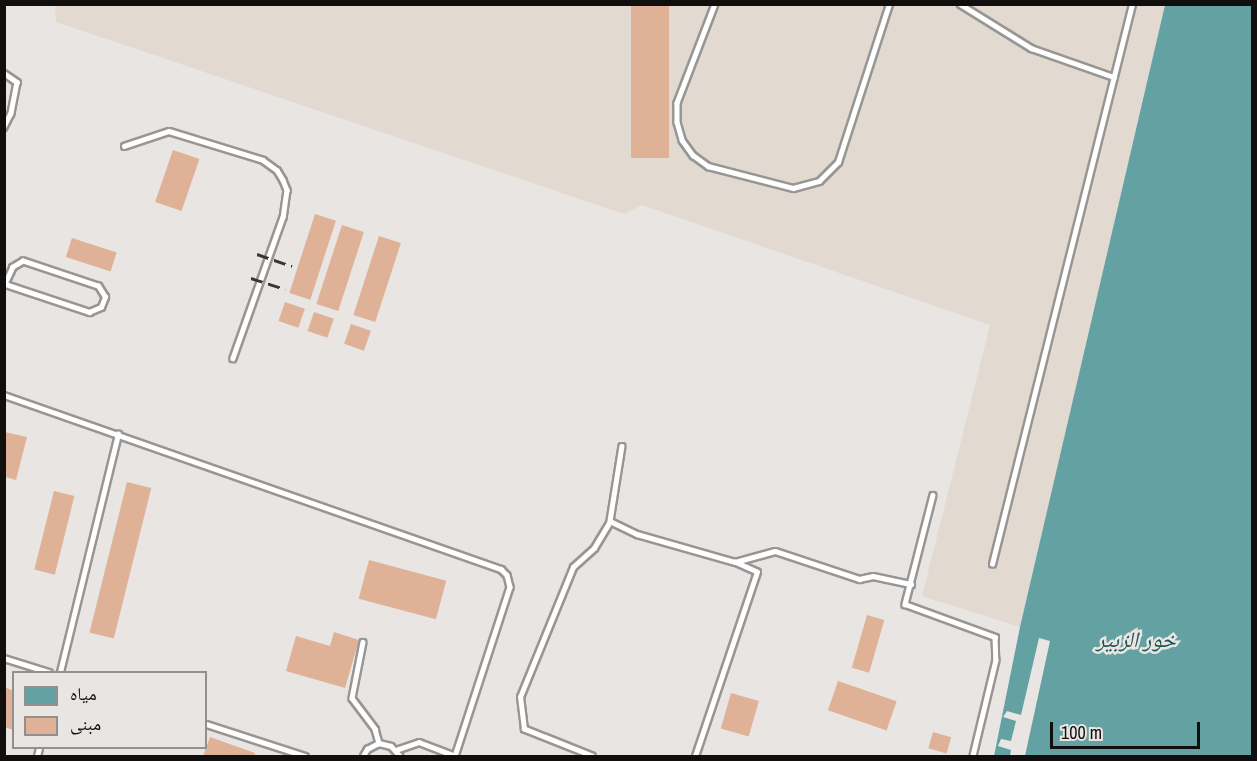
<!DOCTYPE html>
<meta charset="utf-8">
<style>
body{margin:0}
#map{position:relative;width:1257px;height:761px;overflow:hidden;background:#e8e5e3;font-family:"Archivo Narrow","Noto Naskh Arabic",sans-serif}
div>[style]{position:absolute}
.built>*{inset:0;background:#e2d9d1}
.water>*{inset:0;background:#64a1a3}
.pier>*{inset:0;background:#e8e5e3}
.building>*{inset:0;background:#dfb298;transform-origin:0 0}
.roads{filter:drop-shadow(2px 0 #989694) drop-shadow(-2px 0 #989694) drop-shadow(0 2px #989694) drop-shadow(0 -2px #989694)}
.service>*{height:4.5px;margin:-2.25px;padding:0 2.25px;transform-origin:2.25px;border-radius:2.25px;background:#fff}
.rail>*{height:3px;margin-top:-1.5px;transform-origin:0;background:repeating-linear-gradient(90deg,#393736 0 12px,transparent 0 18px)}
span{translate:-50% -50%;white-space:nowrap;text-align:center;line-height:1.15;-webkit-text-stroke:5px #e8e5e3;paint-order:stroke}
.water-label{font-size:22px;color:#205657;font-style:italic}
.frame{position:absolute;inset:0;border:6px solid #100f0e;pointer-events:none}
.legend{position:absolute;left:12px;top:671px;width:195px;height:78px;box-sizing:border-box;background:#e8e5e3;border:2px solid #928f8e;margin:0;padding:8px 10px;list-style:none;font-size:18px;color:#100f0e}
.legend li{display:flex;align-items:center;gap:12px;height:30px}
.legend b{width:30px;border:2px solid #928f8e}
.scale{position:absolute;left:1050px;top:722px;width:150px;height:27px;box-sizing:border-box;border:3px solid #100f0e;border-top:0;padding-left:8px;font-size:18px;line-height:21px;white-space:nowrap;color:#100f0e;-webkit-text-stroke:4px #e8e5e3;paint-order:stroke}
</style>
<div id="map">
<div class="built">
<i style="clip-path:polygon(55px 5px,1165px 5px,1020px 627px,922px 596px,990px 325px,642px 205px,624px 214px,56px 22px)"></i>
</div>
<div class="water">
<i style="clip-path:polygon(1165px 5px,1252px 5px,1252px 756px,994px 756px,1020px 627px)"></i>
</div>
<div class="pier">
<i style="clip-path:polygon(1039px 638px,1050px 641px,1025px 756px,1010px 756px,1011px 750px,998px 746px,1001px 739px,1011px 741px,1016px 721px,1003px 717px,1007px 711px,1021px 715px)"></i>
</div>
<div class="building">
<i style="left:631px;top:4px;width:38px;height:154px"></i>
<i style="left:173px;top:150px;width:28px;height:55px;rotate:19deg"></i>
<i style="left:315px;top:214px;width:22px;height:83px;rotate:18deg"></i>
<i style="left:342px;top:225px;width:23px;height:83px;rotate:18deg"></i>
<i style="left:379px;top:236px;width:23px;height:83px;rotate:18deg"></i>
<i style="left:72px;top:238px;width:47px;height:20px;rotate:18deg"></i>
<i style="left:285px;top:302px;width:21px;height:20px;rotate:19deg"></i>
<i style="left:314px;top:312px;width:21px;height:20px;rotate:19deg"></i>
<i style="left:351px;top:324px;width:21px;height:21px;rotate:19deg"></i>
<i style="clip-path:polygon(5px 432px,27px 437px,16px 480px,5px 477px)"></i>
<i style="left:127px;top:482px;width:25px;height:155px;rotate:14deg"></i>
<i style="left:54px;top:491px;width:21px;height:81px;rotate:14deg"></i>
<i style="left:369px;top:560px;width:80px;height:40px;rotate:15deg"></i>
<i style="left:867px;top:615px;width:18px;height:55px;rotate:16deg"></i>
<i style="clip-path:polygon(334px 632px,359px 640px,345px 688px,286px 671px,296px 636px,330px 646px)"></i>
<i style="left:838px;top:681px;width:62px;height:31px;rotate:19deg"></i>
<i style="clip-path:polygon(4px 687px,14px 691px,14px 730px,4px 727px)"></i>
<i style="left:731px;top:693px;width:29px;height:37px;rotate:16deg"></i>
<i style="left:933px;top:732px;width:19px;height:17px;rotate:16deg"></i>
<i style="clip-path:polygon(210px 737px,255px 753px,254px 756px,203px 756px)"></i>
</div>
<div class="roads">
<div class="service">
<i style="left:715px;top:4px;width:106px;rotate:111deg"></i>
<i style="left:677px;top:103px;width:19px;rotate:90deg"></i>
<i style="left:677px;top:122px;width:19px;rotate:74deg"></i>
<i style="left:682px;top:140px;width:19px;rotate:54deg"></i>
<i style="left:693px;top:155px;width:19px;rotate:36deg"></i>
<i style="left:708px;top:166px;width:88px;rotate:14.5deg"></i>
<i style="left:793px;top:188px;width:27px;rotate:-15deg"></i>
<i style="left:819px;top:181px;width:27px;rotate:-45deg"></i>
<i style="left:838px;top:162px;width:166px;rotate:-72.1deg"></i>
<i style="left:960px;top:4px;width:84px;rotate:31.8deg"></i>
<i style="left:1031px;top:48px;width:88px;rotate:19.3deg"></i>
<i style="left:4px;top:73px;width:16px;rotate:35deg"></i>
<i style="left:17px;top:82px;width:32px;rotate:101deg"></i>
<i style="left:11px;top:113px;width:16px;rotate:117deg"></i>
<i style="left:124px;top:146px;width:47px;rotate:-18.4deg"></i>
<i style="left:169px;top:131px;width:98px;rotate:17.1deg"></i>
<i style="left:263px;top:160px;width:17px;rotate:36deg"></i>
<i style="left:277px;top:170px;width:12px;rotate:59deg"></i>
<i style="left:283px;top:180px;width:11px;rotate:68deg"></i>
<i style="left:287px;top:190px;width:27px;rotate:98deg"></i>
<i style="left:283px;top:217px;width:150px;rotate:109.5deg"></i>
<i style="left:4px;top:284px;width:1px"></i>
<i style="left:5px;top:284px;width:89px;rotate:18.4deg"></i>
<i style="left:89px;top:312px;width:13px;rotate:-23deg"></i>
<i style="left:101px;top:307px;width:11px;rotate:-68deg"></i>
<i style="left:105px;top:297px;width:13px;rotate:-122deg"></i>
<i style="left:98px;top:286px;width:79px;rotate:-161.6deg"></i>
<i style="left:23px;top:261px;width:12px;rotate:149deg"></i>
<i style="left:13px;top:267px;width:19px;rotate:115deg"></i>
<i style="left:4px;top:395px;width:527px;rotate:19.3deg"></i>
<i style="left:501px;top:569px;width:8px;rotate:45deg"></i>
<i style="left:507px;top:575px;width:12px;rotate:76deg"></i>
<i style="left:510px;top:587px;width:178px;rotate:108deg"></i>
<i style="left:622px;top:446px;width:76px;rotate:99.1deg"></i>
<i style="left:610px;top:521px;width:30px;rotate:26deg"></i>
<i style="left:637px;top:534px;width:102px;rotate:15.9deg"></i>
<i style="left:735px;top:562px;width:41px;rotate:-15.4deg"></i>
<i style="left:775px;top:551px;width:89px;rotate:18.4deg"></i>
<i style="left:859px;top:579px;width:14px;rotate:-12deg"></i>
<i style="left:873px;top:576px;width:39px;rotate:12deg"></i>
<i style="left:933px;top:495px;width:113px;rotate:104.4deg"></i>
<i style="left:905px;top:604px;width:96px;rotate:20.1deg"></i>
<i style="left:995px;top:637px;width:23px;rotate:88deg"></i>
<i style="left:996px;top:660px;width:99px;rotate:103.5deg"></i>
<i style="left:992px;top:564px;width:577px;rotate:-75.96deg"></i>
<i style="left:363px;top:642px;width:57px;rotate:101.1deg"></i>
<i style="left:352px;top:698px;width:39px;rotate:53deg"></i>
<i style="left:375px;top:729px;width:15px;rotate:74deg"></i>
<i style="left:4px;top:658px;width:47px;rotate:17.3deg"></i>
<i style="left:60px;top:672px;width:245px;rotate:-76.3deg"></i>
<i style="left:206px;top:724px;width:104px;rotate:17.9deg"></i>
<i style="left:396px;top:750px;width:24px;rotate:-19deg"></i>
<i style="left:419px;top:742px;width:39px;rotate:21deg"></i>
<i style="left:37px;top:756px;width:8px;rotate:-76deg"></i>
<i style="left:363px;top:756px;width:8px;rotate:-60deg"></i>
<i style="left:367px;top:749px;width:13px;rotate:-27deg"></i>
<i style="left:379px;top:743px;width:12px;rotate:14deg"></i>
<i style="left:391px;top:746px;width:13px;rotate:48deg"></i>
<i style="left:592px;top:756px;width:73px;rotate:-158.3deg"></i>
<i style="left:524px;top:729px;width:32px;rotate:-97deg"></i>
<i style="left:520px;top:697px;width:140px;rotate:-67.8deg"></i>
<i style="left:573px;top:567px;width:28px;rotate:-42deg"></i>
<i style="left:594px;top:548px;width:31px;rotate:-59deg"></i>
<i style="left:695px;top:756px;width:194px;rotate:-71.4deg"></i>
<i style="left:757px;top:572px;width:24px;rotate:-156deg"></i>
</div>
</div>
<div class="rail">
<i style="left:257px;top:254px;width:37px;rotate:19deg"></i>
<i style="left:251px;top:278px;width:36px;rotate:18deg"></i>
</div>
<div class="water-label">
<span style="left:1136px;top:640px">خور الزبير</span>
</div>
<div class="frame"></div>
<ul class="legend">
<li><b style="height:16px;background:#64a1a3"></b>مياه</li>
<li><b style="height:16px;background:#dfb298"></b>مبنى</li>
</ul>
<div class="scale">100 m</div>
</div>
